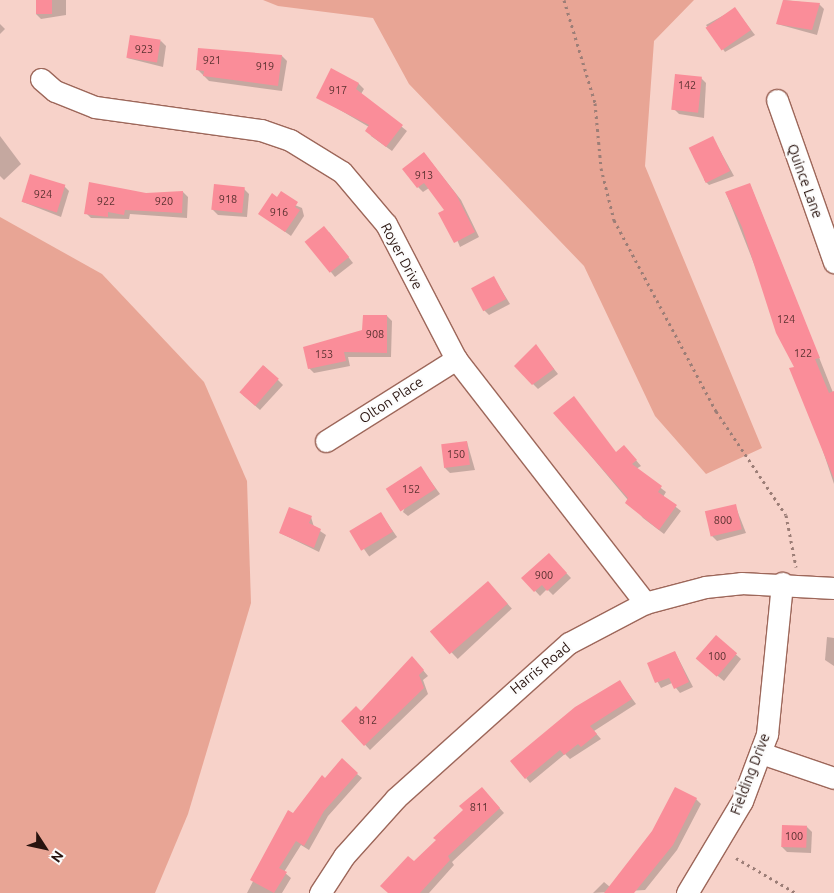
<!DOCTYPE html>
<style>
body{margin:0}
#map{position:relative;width:834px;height:893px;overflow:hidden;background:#f7d2c9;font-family:Ubuntu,sans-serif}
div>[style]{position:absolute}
.green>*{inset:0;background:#e8a595}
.shadow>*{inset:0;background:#0003;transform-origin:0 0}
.building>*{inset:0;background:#fa8d99;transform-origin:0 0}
.path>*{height:3px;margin-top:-1.5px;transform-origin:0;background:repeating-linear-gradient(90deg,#9c7e77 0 2.5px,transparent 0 6.5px)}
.roads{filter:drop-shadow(1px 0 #9d675a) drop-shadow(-1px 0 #9d675a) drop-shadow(0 1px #9d675a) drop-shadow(0 -1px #9d675a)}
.minor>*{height:21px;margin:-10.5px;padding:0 10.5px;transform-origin:10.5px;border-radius:10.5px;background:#fff}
span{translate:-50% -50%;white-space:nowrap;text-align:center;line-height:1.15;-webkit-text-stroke:4.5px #fcfcfc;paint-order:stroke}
.number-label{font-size:11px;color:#5c3231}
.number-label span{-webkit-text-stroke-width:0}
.street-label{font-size:14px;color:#28130e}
.north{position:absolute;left:20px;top:823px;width:50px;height:50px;-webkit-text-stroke:4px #fcfcfc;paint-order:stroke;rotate:125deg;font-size:14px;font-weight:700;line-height:20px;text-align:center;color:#28130e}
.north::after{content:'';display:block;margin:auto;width:18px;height:22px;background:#28130e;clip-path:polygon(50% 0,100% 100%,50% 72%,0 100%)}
</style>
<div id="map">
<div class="green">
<i style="clip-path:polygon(263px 0,694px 0,654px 41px,645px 166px,762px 448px,706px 474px,655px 416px,584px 266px,409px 84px,373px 18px,278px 6px)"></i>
<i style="clip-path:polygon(0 217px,102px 274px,204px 382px,247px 481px,251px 603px,188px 814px,155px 893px,0 893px)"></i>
</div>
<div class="shadow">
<i style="clip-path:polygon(37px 0,66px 0,66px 15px,41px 19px,36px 14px)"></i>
<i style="clip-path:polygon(784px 0,819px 4px,824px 9px,817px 35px,777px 24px)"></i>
<i style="clip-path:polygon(735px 9px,755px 35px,725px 52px,706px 25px)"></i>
<i style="clip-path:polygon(0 24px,5px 29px,0 34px)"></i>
<i style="clip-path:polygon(161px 41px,166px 46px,163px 67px,127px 58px)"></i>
<i style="clip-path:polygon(282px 56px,287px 61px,282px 91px,209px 81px,198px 70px)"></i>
<i style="clip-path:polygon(332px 70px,359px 84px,364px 89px,361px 94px,407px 131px,392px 151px,371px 136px,369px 127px,318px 97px)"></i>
<i style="clip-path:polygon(701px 78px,706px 83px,704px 118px,679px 114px,674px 109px)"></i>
<i style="clip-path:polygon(0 136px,21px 164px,4px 180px,0 176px)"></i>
<i style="clip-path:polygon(713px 138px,734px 176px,709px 185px,704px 180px)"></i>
<i style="clip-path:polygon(424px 153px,461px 200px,479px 237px,460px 247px,445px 210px,429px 188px,423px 192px,418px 187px)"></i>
<i style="clip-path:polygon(750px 184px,834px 395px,834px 484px,795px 367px,726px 193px)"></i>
<i style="clip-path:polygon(64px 186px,69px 191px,61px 217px,23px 202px)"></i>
<i style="clip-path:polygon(244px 189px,249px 194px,247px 217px,218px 215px,213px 210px)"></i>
<i style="clip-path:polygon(183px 192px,188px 197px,187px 218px,130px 214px,129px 219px,91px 218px,86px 213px,146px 194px)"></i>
<i style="clip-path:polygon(278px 198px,302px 208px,304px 216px,291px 236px,260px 214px)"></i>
<i style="clip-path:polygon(329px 232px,353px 263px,335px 277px,331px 272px)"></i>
<i style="clip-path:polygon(494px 278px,510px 304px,489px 315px,484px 310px)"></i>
<i style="clip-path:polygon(387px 316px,392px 321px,391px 357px,348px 357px,350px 366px,314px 373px,309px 368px)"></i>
<i style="clip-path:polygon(536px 346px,558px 374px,538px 389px,515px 366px)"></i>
<i style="clip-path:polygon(264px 366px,283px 385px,260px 410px,243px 395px)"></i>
<i style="clip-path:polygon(555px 413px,616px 453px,629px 452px,641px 466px,636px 469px,666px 492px,663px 497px,681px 511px,664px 534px,643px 518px)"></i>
<i style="clip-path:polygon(467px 442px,475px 470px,450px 473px,445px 468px)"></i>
<i style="clip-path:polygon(421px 468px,440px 494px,408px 516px,403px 512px)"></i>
<i style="clip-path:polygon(735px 505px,746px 533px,717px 541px,712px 536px)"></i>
<i style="left:381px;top:514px;width:28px;height:34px;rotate:55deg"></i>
<i style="clip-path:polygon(311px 517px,314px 527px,326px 535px,319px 552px,280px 533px)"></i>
<i style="clip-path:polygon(549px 555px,571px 578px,553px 595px,547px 589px,540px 596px,523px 578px)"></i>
<i style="left:488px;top:583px;width:35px;height:74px;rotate:47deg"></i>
<i style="clip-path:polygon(716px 637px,741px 659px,724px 681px,703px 664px)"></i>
<i style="clip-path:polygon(827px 637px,834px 638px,834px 666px,825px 660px)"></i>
<i style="clip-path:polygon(675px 652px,693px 687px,680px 693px,672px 683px,661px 688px,648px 664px)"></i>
<i style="clip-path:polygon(417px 663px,428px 676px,423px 680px,428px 694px,370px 750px,343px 721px,362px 712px)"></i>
<i style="clip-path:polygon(620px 682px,636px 704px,594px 731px,601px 739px,570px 759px,565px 754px,530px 783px,526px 778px)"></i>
<i style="clip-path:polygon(357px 774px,362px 778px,328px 816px,309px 850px,301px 845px,284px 872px,291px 878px,282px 893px,247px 893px,289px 811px,293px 814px,325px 779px)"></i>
<i style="clip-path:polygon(486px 793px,504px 813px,452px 862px,454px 865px,429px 893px,390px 893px,414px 863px)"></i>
<i style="clip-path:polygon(696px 799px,701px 804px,677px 850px,645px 890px,593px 893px,604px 882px,610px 887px,654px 832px)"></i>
<i style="clip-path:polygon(807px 827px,812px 832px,811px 853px,787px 852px,782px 847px)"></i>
</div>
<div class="building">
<i style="left:36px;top:0;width:16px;height:14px"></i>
<i style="clip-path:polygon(783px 0,820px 3px,812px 30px,776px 24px)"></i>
<i style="left:735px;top:7px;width:28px;height:36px;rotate:55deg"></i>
<i style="left:130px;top:35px;width:31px;height:23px;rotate:9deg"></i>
<i style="clip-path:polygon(198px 48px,282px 55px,278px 86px,203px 76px,204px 71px,196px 70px)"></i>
<i style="clip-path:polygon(331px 68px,359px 83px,356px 89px,403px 125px,386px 147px,365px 131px,369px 125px,316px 98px)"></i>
<i style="left:675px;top:74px;width:27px;height:36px;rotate:6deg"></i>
<i style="left:713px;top:136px;width:39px;height:27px;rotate:64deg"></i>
<i style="clip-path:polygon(424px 152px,456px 194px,475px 232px,454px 243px,438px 213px,444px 210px,424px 183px,417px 188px,402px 169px)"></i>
<i style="left:30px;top:174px;width:37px;height:29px;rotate:17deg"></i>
<i style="clip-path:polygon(89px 182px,146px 193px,183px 191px,182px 213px,125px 210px,124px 215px,108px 212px,108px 217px,84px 214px)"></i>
<i style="clip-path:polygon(750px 183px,820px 358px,815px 359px,829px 393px,834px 391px,834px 479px,789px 368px,794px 367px,776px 333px,742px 227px,725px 192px)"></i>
<i style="left:214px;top:184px;width:31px;height:26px;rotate:6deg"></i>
<i style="clip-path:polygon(281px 191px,298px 202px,295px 207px,300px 210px,285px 232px,258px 214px,272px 193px,277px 197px)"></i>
<i style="left:324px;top:226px;width:40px;height:25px;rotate:51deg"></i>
<i style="left:494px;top:276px;width:26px;height:26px;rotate:62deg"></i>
<i style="clip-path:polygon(363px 315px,387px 315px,387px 353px,344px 352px,346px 361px,308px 369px,303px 347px,362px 330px)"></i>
<i style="clip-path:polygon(536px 344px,554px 369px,532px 385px,514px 366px)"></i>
<i style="left:263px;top:365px;width:21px;height:36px;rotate:41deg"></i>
<i style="clip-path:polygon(574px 396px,616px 452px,624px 445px,637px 460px,632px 464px,662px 486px,658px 492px,677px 505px,659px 530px,625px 503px,628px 498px,553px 413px)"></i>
<i style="left:467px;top:441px;width:24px;height:26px;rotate:83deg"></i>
<i style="left:421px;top:466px;width:27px;height:42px;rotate:57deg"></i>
<i style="left:736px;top:504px;width:26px;height:32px;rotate:77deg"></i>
<i style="clip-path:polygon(289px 507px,312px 516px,309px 523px,321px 529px,314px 548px,279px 533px)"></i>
<i style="left:381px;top:512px;width:23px;height:37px;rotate:59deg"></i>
<i style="clip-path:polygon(549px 553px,567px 573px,547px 591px,542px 585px,534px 592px,521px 578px)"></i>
<i style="left:488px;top:581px;width:30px;height:77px;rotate:49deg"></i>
<i style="left:716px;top:635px;width:28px;height:31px;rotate:41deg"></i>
<i style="clip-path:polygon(675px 651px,689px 682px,674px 689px,669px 678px,655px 683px,647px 663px)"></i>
<i style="clip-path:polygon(412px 656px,424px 670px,419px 675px,424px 688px,364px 746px,341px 721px,356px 706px,361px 711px)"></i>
<i style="clip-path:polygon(620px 680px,632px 699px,590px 726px,597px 734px,581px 747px,578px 744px,564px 755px,560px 750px,525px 779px,510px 761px,575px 707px)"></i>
<i style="clip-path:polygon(342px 758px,358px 773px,324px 811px,304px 846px,296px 841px,279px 868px,287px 872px,274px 893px,250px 880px,288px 810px,293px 813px,322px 775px,325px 778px)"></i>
<i style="clip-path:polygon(482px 787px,500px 808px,448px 856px,450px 860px,420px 893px,388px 893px,380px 886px,408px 856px,414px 861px,436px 840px,433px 838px,463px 810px,459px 806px)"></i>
<i style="clip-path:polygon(675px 787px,697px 798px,673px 845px,634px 893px,604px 893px,652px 831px)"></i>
<i style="left:782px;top:825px;width:25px;height:22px;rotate:2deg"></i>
</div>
<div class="path">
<i style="left:564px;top:0;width:108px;rotate:73.2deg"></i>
<i style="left:595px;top:103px;width:65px;rotate:84.7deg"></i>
<i style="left:601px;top:168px;width:54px;rotate:76deg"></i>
<i style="left:614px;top:220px;width:217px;rotate:61.9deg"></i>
<i style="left:716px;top:411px;width:125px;rotate:56.1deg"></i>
<i style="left:786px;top:515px;width:53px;rotate:79.1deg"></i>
<i style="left:736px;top:858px;width:69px;rotate:30.3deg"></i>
</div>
<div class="roads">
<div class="minor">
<i style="left:41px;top:79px;width:18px;rotate:41deg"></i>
<i style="left:55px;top:91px;width:43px;rotate:21.8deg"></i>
<i style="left:95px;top:107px;width:168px;rotate:7.9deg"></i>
<i style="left:261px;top:130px;width:31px;rotate:19deg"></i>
<i style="left:290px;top:140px;width:61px;rotate:31.6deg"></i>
<i style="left:342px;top:172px;width:68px;rotate:49.8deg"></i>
<i style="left:386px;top:224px;width:152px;rotate:62.6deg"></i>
<i style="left:456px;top:359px;width:309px;rotate:52.2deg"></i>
<i style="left:777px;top:100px;width:172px;rotate:70.6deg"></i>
<i style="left:326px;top:441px;width:154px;rotate:-32.2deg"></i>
<i style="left:761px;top:753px;width:77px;rotate:18.9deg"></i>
<i style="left:320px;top:893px;width:44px;rotate:-57deg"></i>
<i style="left:344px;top:856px;width:78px;rotate:-48.1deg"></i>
<i style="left:396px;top:798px;width:232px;rotate:-41.9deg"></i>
<i style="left:569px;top:643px;width:86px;rotate:-27.8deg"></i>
<i style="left:645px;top:603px;width:62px;rotate:-14.9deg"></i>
<i style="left:705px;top:587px;width:36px;rotate:-6deg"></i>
<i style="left:741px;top:583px;width:93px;rotate:3.1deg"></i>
<i style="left:687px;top:893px;width:107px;rotate:-59.1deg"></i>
<i style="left:742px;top:801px;width:72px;rotate:-69.5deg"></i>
<i style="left:767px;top:734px;width:152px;rotate:-84.3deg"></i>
</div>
</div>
<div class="number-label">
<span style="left:144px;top:49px">923</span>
<span style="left:212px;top:60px">921</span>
<span style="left:265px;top:66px">919</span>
<span style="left:687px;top:85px">142</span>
<span style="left:338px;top:90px">917</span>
<span style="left:424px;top:175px">913</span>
<span style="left:43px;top:194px">924</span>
<span style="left:228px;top:199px">918</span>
<span style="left:106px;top:201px">922</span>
<span style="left:164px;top:201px">920</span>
<span style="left:279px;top:212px">916</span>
<span style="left:786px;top:319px">124</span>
<span style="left:375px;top:334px">908</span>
<span style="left:803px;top:353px">122</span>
<span style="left:324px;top:354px">153</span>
<span style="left:456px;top:454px">150</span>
<span style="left:411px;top:489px">152</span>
<span style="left:723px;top:520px">800</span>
<span style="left:544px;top:575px">900</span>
<span style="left:717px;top:656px">100</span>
<span style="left:368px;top:720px">812</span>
<span style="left:479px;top:807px">811</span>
<span style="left:794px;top:836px">100</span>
</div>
<div class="street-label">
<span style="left:805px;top:181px;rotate:70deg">Quince Lane</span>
<span style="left:402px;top:256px;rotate:62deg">Royer Drive</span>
<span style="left:391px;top:400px;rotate:-33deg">Olton Place</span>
<span style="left:540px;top:668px;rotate:-39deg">Harris Road</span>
<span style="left:750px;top:774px;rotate:-69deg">Fielding Drive</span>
</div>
<div class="north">N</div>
</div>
